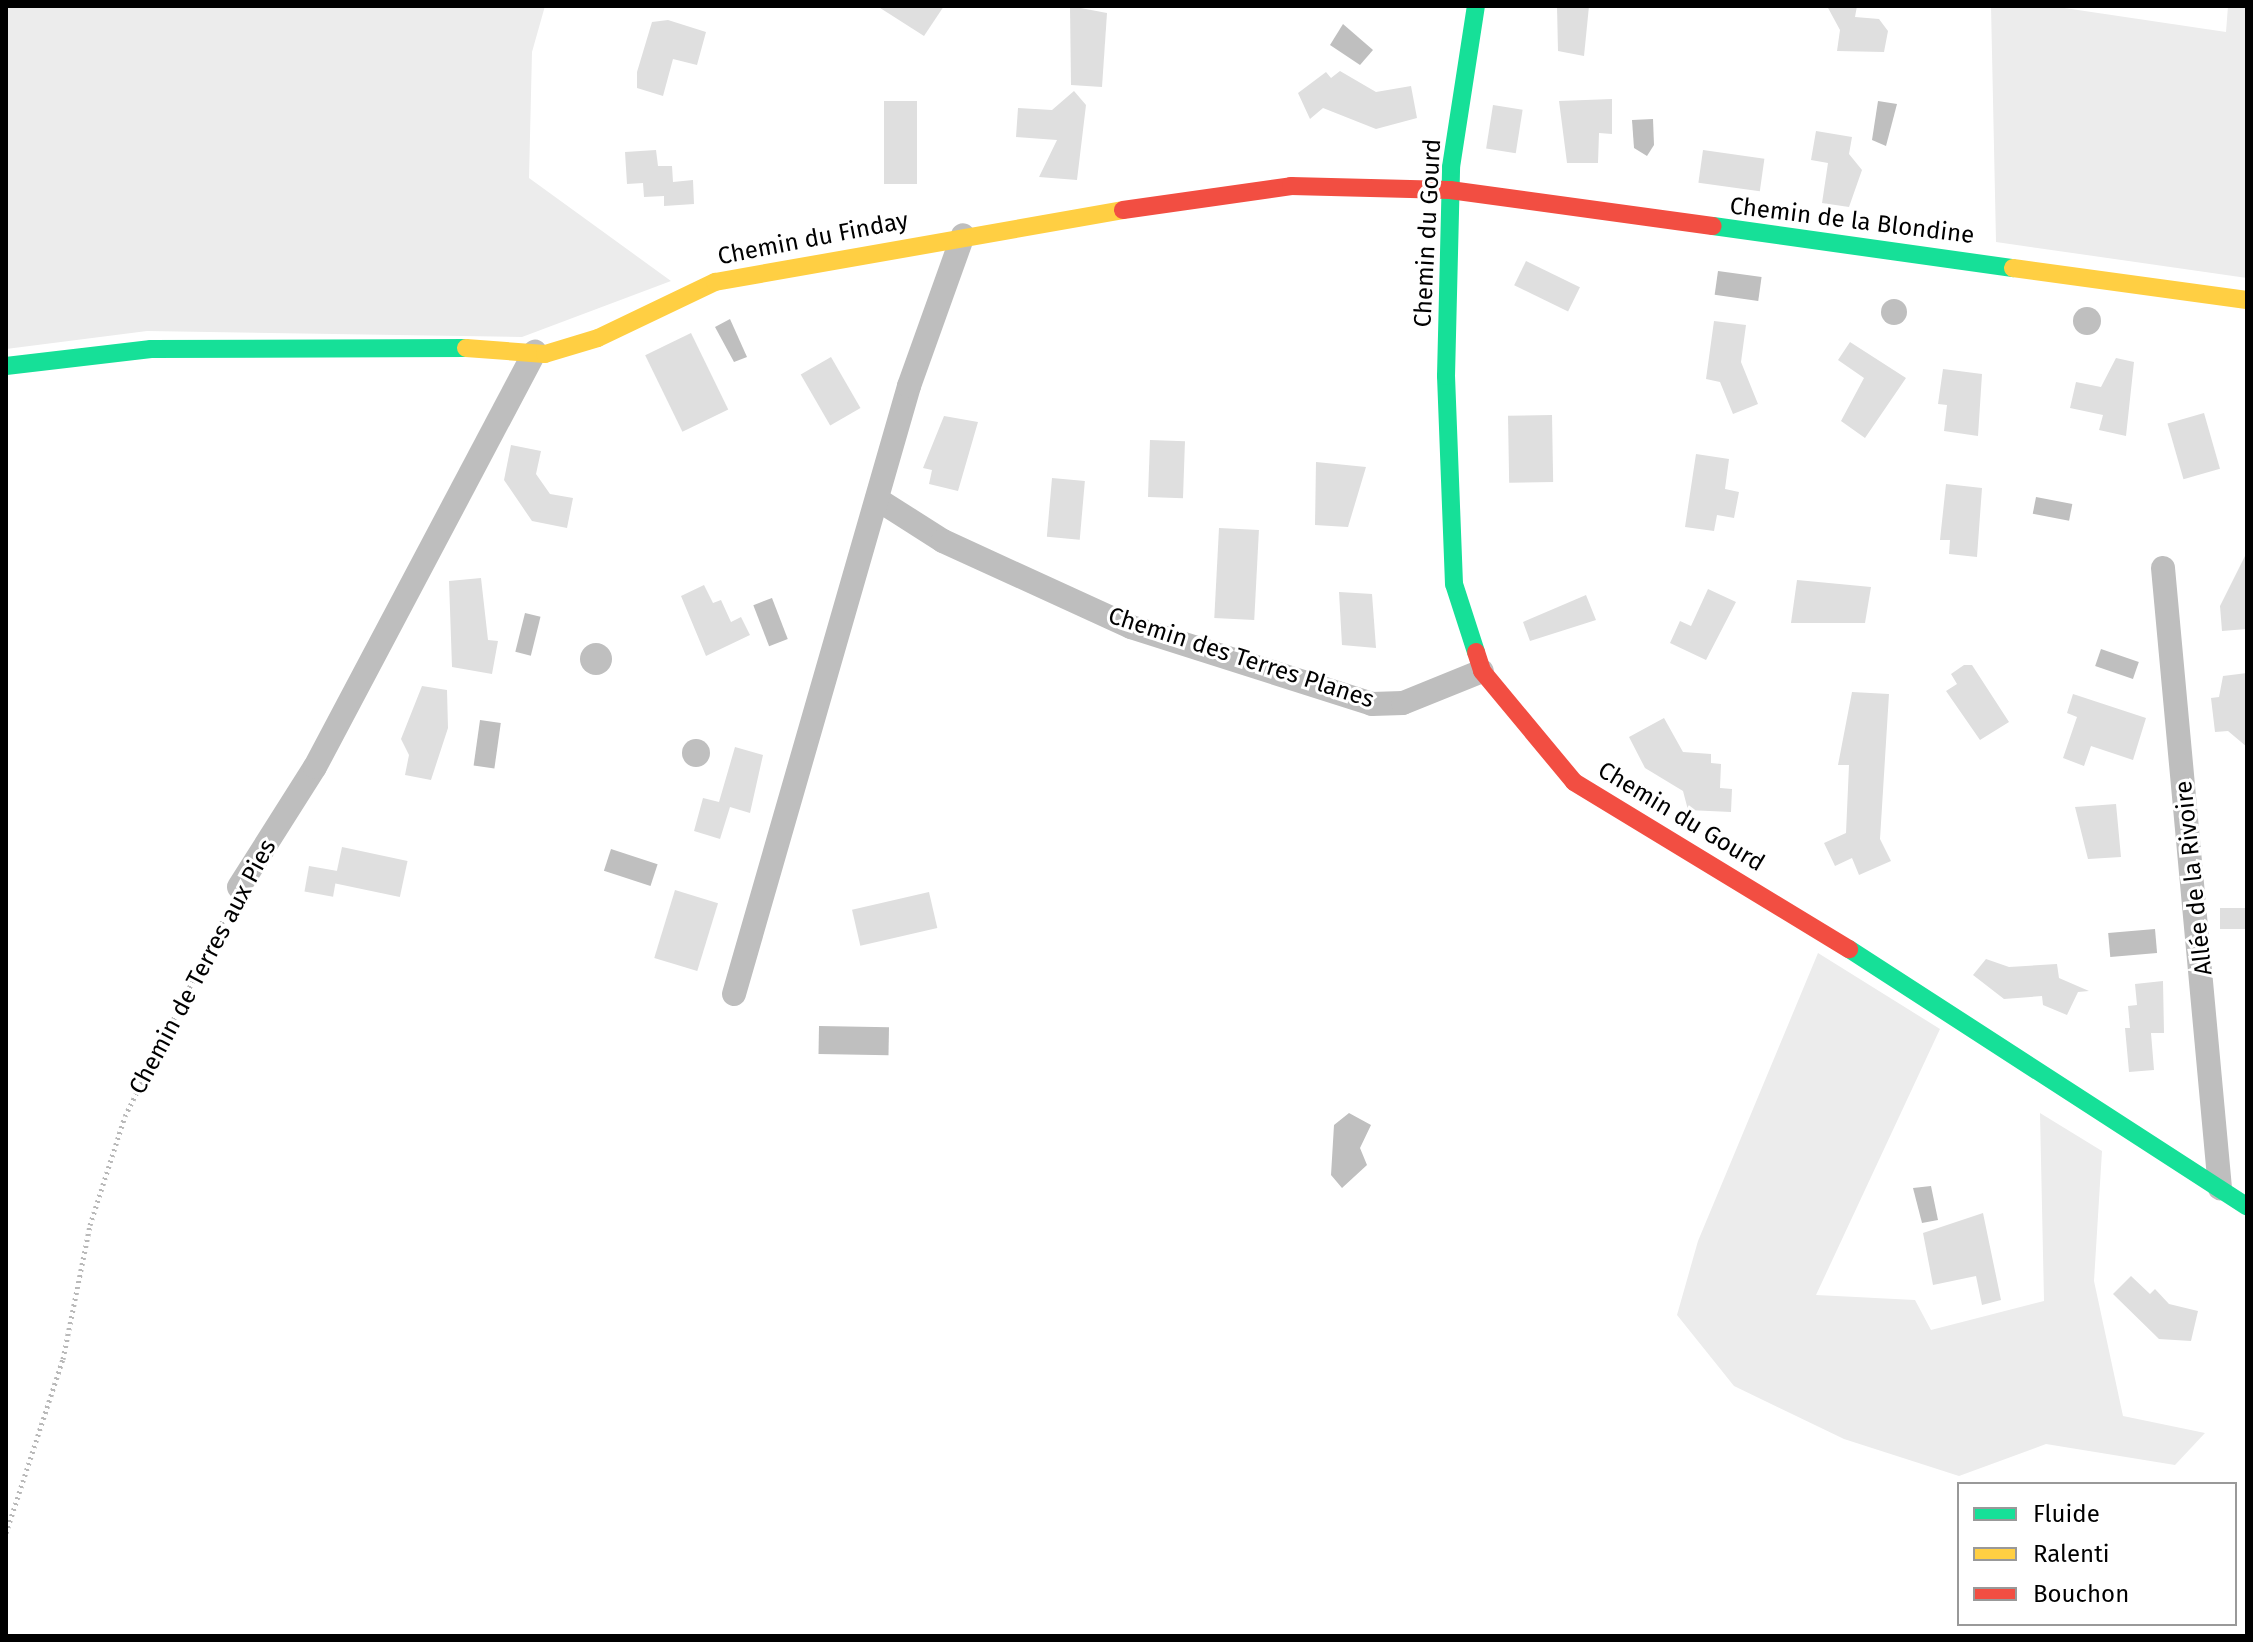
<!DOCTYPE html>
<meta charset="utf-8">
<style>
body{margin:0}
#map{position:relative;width:2253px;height:1642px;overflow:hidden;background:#fff;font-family:"Fira Sans",sans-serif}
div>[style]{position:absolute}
.green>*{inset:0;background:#ececec}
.water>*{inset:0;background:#bfbfbf;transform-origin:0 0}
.round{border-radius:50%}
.building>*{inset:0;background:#dfdfdf;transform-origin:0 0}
.path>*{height:5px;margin-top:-2.5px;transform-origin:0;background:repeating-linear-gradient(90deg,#b9b9b9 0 2px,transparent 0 6px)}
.street>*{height:24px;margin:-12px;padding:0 12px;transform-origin:12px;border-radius:12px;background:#bebebe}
.fast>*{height:18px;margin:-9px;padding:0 9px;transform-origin:9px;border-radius:9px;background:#16e098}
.slow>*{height:18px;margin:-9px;padding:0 9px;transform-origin:9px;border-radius:9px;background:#ffcf43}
.jam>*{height:18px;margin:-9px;padding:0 9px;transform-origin:9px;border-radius:9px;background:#f24e42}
span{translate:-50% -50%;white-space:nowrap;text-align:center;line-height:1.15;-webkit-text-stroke:6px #fff;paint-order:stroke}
.street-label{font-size:24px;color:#000}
.frame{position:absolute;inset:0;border:8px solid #000;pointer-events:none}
.legend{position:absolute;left:1957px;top:1482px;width:280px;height:144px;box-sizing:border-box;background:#fff;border:2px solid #999;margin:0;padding:10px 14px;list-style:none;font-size:24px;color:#000}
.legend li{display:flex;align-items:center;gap:16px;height:40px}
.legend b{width:40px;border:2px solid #999}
</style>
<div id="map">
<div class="green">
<i style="clip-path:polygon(6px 6px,545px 6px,532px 52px,529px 178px,671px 281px,522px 337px,147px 331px,6px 349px)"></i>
<i style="clip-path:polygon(1991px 6px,2051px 6px,2226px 32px,2228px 6px,2247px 6px,2247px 278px,1996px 242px)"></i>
<i style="clip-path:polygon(1818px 953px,1940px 1029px,1816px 1295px,1915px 1300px,1931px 1330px,2044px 1301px,2040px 1113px,2102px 1151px,2094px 1281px,2123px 1416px,2205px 1433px,2175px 1465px,2046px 1444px,1959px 1476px,1844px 1439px,1734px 1386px,1677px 1315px,1698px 1241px)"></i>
</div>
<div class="water">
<i style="clip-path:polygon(1343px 24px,1373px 50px,1360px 65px,1330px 45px)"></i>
<i style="clip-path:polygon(1878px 101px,1897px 104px,1886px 146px,1872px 140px)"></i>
<i style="clip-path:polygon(1653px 119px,1654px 145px,1647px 156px,1634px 148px,1632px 120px)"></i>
<i style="left:1718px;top:271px;width:44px;height:24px;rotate:8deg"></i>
<i class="round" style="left:1881px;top:299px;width:26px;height:26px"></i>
<i class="round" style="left:2073px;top:307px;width:28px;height:28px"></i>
<i style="clip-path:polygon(730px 319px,747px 357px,734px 362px,715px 327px)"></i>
<i style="left:2036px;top:497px;width:37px;height:17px;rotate:11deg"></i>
<i style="left:772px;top:598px;width:44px;height:20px;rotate:69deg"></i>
<i style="left:525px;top:613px;width:16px;height:40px;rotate:14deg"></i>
<i class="round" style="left:580px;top:643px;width:32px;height:32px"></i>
<i style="left:2101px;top:649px;width:40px;height:18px;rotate:19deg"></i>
<i style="left:480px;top:720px;width:21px;height:46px;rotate:8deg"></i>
<i class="round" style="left:682px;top:739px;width:28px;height:28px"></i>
<i style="left:611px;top:849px;width:49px;height:23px;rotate:18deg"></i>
<i style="left:2155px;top:929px;width:24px;height:47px;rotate:85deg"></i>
<i style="left:819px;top:1026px;width:70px;height:28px;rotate:1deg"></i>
<i style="clip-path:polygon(1349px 1113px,1371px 1125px,1360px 1148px,1367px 1165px,1342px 1188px,1331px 1175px,1334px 1125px)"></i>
<i style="clip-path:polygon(1931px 1186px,1938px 1220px,1922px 1223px,1913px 1188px)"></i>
</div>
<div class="building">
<i style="clip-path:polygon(877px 6px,944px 6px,924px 36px)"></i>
<i style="clip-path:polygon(1070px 6px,1107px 13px,1102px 87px,1071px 85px)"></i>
<i style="clip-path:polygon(1557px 6px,1589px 6px,1584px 56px,1558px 51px)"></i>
<i style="clip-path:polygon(1827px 6px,1857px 6px,1855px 17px,1879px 19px,1888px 31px,1884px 52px,1837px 51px,1840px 30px)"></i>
<i style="clip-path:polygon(668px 20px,706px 32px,697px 65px,673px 59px,663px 96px,637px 88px,637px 72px,652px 22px)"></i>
<i style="clip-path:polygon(1340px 71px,1376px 92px,1411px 86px,1417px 118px,1376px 129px,1323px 108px,1310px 119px,1298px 93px,1326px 72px,1331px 78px)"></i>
<i style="clip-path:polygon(1074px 91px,1086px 105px,1077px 180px,1039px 177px,1057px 140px,1016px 137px,1018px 108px,1052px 110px)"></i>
<i style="clip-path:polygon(1612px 99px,1612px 134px,1599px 133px,1598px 163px,1567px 163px,1559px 101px)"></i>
<i style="left:884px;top:101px;width:33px;height:83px"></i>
<i style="left:1493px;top:105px;width:30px;height:44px;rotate:9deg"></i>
<i style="clip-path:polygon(1816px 131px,1852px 137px,1849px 154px,1862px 170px,1849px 207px,1822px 203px,1828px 163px,1811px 160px)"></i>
<i style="clip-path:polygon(656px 150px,658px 166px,672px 166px,673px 182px,693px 180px,694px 204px,664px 206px,664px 196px,644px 197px,643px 183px,627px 184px,625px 152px)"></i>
<i style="left:1703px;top:150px;width:62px;height:33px;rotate:8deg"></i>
<i style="left:1526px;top:261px;width:60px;height:27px;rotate:26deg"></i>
<i style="clip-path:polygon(1714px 321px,1746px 325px,1741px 362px,1758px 404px,1733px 414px,1720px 382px,1706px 379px)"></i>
<i style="left:691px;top:333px;width:85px;height:51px;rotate:64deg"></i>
<i style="clip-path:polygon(1850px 342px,1906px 378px,1865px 438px,1841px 421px,1864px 378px,1838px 360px)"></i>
<i style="left:831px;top:357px;width:59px;height:35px;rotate:60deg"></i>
<i style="clip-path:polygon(2116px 358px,2134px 362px,2126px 436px,2099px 430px,2103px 415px,2070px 408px,2076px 382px,2101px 387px)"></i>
<i style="clip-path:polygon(1943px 369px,1982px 374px,1978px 436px,1944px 431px,1947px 405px,1938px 404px)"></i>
<i style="left:2204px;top:413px;width:58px;height:38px;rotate:74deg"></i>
<i style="left:1552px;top:415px;width:67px;height:44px;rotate:89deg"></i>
<i style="clip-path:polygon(944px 416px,978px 422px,958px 491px,929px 484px,932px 470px,923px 468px)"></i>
<i style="left:1150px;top:440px;width:35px;height:57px;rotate:2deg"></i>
<i style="clip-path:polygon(511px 445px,541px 451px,536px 474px,550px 494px,573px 498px,567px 528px,532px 521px,504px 480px)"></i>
<i style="clip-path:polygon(1696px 454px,1729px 459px,1725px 489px,1739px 492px,1734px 518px,1717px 515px,1714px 531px,1685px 527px)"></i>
<i style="clip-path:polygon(1316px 462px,1366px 467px,1348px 527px,1315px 525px)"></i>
<i style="left:1052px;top:478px;width:33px;height:59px;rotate:5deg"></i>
<i style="clip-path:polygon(1946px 484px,1982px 488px,1977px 557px,1949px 554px,1950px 540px,1940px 540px)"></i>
<i style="left:1219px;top:528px;width:40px;height:90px;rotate:3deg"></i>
<i style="clip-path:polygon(2247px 552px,2247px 629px,2222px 631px,2220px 606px)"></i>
<i style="clip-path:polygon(481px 578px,488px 640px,498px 641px,492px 674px,452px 667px,449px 581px)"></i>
<i style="clip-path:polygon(1797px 580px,1871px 587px,1865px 623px,1791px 623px)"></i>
<i style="clip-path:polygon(704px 585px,713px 603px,721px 600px,731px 622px,741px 617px,750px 635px,706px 656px,681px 596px)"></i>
<i style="clip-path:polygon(1708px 589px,1736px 602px,1706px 660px,1670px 643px,1680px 621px,1691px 626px)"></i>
<i style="clip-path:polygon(1339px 592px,1372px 594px,1376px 648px,1342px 645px)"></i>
<i style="clip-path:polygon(1586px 595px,1596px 620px,1530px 641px,1523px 622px)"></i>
<i style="clip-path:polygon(1964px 665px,1972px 665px,2009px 722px,1980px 740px,1946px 691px,1957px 684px,1951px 674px)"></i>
<i style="clip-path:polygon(2247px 673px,2247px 747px,2228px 731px,2215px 732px,2211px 698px,2219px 697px,2223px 676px)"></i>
<i style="clip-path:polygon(422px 686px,447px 690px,448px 728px,431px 780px,405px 775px,409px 755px,401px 739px)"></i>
<i style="clip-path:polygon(1852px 692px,1889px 694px,1880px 839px,1891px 861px,1859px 875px,1852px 858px,1835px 866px,1824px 843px,1846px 833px,1849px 765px,1838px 765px)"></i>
<i style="clip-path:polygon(2073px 694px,2146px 718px,2133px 760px,2091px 746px,2084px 766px,2063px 758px,2077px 717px,2067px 713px)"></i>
<i style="clip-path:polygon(1664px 718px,1683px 752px,1711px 754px,1711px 763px,1721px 764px,1720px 788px,1732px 789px,1731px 812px,1688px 810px,1683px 791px,1645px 768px,1629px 737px)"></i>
<i style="clip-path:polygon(735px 747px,763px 755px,750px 813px,730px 807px,720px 839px,694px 831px,703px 798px,719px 802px)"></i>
<i style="clip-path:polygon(2116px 804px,2121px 857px,2088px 859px,2075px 807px)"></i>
<i style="left:342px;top:847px;width:67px;height:37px;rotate:12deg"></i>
<i style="left:309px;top:866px;width:29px;height:26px;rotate:10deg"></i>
<i style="left:675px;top:890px;width:45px;height:71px;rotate:17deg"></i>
<i style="left:929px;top:892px;width:37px;height:79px;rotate:77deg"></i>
<i style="left:2247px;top:908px;width:21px;height:27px;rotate:90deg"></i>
<i style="clip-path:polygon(1986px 959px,2009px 967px,2057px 964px,2059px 978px,2089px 991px,2078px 992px,2067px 1015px,2043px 1005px,2042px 996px,2004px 999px,1973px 975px)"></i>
<i style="clip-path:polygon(2163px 981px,2164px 1033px,2151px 1033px,2154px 1070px,2129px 1072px,2125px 1028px,2130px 1028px,2128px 1006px,2137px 1005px,2135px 984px)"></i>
<i style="clip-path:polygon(1983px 1213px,2001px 1300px,1982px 1305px,1976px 1276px,1933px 1285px,1923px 1233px)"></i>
<i style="clip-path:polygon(2131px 1276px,2150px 1294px,2155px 1289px,2169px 1304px,2198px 1311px,2191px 1341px,2159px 1339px,2113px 1294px)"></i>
</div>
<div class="path">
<i style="left:6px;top:1533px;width:183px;rotate:-71.9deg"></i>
<i style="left:63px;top:1359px;width:137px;rotate:-78.6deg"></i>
<i style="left:90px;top:1225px;width:114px;rotate:-72.2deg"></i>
<i style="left:125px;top:1116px;width:235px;rotate:-63.4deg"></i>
</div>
<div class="street">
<i style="left:877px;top:499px;width:78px;rotate:32.5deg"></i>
<i style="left:943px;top:541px;width:207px;rotate:24.6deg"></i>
<i style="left:1131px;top:627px;width:253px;rotate:17.7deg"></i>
<i style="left:1372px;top:704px;width:31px;rotate:-2deg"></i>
<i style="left:1403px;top:703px;width:85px;rotate:-22.1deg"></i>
<i style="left:2163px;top:568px;width:623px;rotate:84.75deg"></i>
<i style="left:239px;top:887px;width:142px;rotate:-57.7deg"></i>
<i style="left:315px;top:767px;width:470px;rotate:-62.1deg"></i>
<i style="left:734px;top:994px;width:633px;rotate:-73.94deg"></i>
<i style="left:909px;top:386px;width:160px;rotate:-70.3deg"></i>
</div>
<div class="fast">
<i style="left:1713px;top:226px;width:303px;rotate:8deg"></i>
<i style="left:6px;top:366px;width:146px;rotate:-6.7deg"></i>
<i style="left:151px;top:349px;width:315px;rotate:-0.2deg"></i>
<i style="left:1476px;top:652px;width:71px;rotate:-107.9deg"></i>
<i style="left:1454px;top:584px;width:208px;rotate:-92.2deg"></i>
<i style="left:1446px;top:376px;width:209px;rotate:-88.6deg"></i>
<i style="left:1451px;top:167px;width:163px;rotate:-81.2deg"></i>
<i style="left:1849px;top:949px;width:474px;rotate:32.9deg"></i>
</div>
<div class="slow">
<i style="left:2013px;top:268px;width:236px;rotate:7.8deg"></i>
<i style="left:466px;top:348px;width:79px;rotate:4.3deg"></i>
<i style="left:545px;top:354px;width:55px;rotate:-16.8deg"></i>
<i style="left:598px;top:338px;width:130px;rotate:-25.6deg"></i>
<i style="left:715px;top:282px;width:414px;rotate:-10deg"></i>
</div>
<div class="jam">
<i style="left:1123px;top:210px;width:170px;rotate:-8.1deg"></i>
<i style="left:1291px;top:186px;width:159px;rotate:1.4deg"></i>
<i style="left:1450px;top:190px;width:265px;rotate:7.8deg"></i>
<i style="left:1476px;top:652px;width:20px;rotate:72deg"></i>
<i style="left:1482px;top:671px;width:144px;rotate:50.3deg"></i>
<i style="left:1574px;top:782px;width:322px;rotate:31.3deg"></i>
</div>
<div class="street-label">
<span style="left:1852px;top:221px;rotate:7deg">Chemin de la Blondine</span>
<span style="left:1428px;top:233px;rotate:-87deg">Chemin du Gourd</span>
<span style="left:813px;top:239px;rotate:-11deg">Chemin du Finday</span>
<span style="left:1241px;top:658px;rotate:18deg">Chemin des Terres Planes</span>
<span style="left:1681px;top:817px;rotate:31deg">Chemin du Gourd</span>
<span style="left:2194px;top:878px;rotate:-96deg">Allée de la Rivoire</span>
<span style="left:203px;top:967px;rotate:-62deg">Chemin de Terres aux Pies</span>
</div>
<div class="frame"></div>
<ul class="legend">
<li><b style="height:10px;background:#16e098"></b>Fluide</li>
<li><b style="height:10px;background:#ffcf43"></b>Ralenti</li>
<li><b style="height:10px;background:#f24e42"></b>Bouchon</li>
</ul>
</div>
